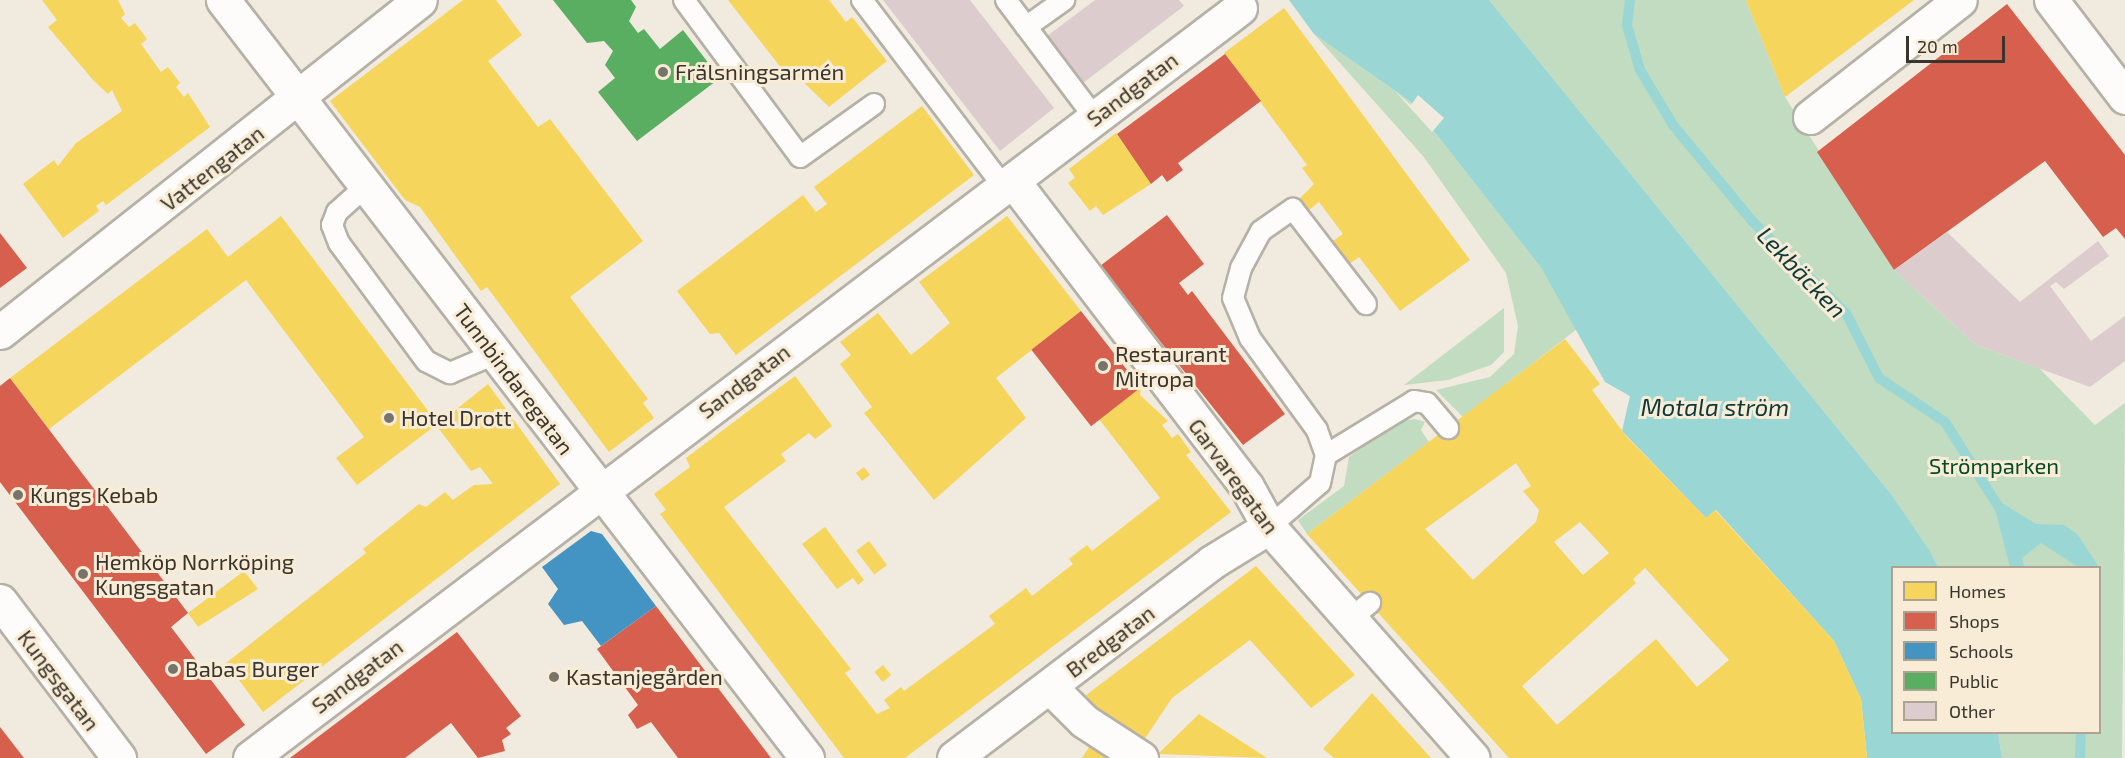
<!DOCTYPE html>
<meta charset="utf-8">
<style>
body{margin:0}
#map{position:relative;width:2125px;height:758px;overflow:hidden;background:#f1eade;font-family:"Exo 2",sans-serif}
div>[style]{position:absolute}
.green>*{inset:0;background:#c1dcc1}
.water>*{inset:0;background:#9ad6d3}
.pier>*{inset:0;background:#f1eade}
.homes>*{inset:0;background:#f6d55c;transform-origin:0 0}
.shops>*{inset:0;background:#d6604d;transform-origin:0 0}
.schools>*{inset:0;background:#4393c3}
.public>*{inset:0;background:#5aae61}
.stream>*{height:10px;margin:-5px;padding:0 5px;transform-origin:5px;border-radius:5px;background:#9ad6d3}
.building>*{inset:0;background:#dcccce}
.roads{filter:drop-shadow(2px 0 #b6b1a7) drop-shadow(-2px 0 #b6b1a7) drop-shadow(0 2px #b6b1a7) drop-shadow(0 -2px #b6b1a7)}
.lane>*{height:20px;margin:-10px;padding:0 10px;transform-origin:10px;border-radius:10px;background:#fdfcfa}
.street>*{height:33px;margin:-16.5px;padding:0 16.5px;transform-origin:16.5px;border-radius:16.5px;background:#fdfcfa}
.secondary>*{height:33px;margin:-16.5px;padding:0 16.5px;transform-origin:16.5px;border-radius:16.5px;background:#fdfcfa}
.dots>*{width:16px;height:16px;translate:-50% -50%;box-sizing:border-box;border:3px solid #f9ecd6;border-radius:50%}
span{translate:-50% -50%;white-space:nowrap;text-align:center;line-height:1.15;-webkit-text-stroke:6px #f9ecd6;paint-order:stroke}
.poi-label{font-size:22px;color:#39352c}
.left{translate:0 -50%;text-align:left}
.street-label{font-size:22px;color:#39352c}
.park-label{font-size:22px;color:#004c25}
.water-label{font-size:24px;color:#0c3939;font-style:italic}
.legend{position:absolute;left:1891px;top:566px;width:210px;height:168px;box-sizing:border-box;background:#f9ecd6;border:2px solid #aca392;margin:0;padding:8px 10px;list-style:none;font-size:18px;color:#39352c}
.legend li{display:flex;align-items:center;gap:12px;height:30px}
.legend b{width:30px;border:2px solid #aca392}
.scale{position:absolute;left:1906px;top:36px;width:99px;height:27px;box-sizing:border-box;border:3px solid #39352c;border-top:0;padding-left:8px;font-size:18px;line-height:21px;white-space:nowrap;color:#39352c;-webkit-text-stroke:4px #f9ecd6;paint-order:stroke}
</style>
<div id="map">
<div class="green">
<i style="clip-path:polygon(1489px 0,1746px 0,1785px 97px,1894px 270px,1976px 345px,2039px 368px,2095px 425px,2125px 403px,2122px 758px,2002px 758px,1998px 733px,2100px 732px,2100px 568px,1938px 567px,1891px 494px)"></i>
<i style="clip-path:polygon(1314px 34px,1411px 102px,1542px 269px,1577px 329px,1463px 417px,1436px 390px,1490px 377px,1514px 354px,1518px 326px,1506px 273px,1423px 156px)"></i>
<i style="clip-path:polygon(1504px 308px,1504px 352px,1491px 365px,1448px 380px,1404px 385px)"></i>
<i style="clip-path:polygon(1415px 419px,1425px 422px,1421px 430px,1429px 442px,1307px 534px,1298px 520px,1344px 486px,1349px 457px,1400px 421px)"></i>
</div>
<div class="water">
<i style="clip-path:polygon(1289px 0,1489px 0,1891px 494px,1929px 550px,1938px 567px,1892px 568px,1892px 732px,1998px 733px,2002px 758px,1867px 758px,1861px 699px,1834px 641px,1716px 510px,1706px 518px,1622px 431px,1630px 396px,1605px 382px,1542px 269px,1411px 102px,1314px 34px)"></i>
<i style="clip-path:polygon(1992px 497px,2036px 524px,2064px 525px,2077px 534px,2099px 567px,2078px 567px,2041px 543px,2022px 558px,2024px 567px,2010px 567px)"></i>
</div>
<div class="pier">
<i style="clip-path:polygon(1395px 91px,1411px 105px,1418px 95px,1444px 118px,1432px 132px)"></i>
</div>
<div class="homes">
<i style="clip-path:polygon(42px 0,118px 0,125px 14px,121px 18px,129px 27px,135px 23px,147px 39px,141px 44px,161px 72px,168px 67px,180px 83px,176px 87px,184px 97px,188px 93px,210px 127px,106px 205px,103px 201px,96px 206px,99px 211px,63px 238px,23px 184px,54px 160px,58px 166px,76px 143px,122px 111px,112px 90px,108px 94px,94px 81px,48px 27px,57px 20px)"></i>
<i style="clip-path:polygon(463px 0,496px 0,522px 35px,488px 61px,538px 127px,550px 119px,643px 241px,570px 297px,648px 399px,643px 403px,654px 418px,609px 452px,487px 287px,481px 291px,420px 207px,405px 200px,330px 101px)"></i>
<i style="clip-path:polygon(728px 0,829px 0,846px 22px,852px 17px,887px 61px,829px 107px,787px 66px,782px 69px)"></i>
<i style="clip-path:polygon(1746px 0,1914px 0,1785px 97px)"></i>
<i style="clip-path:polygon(1284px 8px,1470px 260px,1400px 311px,1359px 257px,1349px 264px,1333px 241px,1343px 234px,1319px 202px,1309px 210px,1300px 198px,1314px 184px,1302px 168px,1307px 165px,1224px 53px)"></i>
<i style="clip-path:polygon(922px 106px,974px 175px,736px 355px,719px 333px,710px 334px,677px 291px,803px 195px,816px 212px,827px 204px,814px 187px)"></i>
<i style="clip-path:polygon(1116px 133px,1151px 184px,1103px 215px,1096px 206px,1090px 211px,1068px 183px,1075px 178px,1069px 169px)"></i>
<i style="clip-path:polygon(281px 216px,438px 424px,488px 384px,560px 484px,263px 712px,226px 663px,366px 553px,363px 549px,419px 504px,426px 507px,445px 492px,453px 500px,474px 485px,493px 484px,480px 467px,471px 471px,436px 425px,357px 485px,336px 458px,364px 437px,246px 280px,49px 429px,10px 378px,207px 229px,228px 257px)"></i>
<i style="clip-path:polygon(1007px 216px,1081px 311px,996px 378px,1026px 418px,934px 500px,864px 413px,872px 407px,840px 364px,851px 355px,840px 342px,878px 313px,911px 355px,920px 348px,950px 323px,919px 282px)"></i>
<i style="clip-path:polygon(evenodd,1565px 339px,1600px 384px,1592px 390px,1626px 436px,1706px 518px,1715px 510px,1834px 641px,1861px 699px,1867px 758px,1509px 758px,1307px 534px,1565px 339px,1516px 463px,1531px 486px,1523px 491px,1539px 510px,1536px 522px,1473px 580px,1425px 529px,1516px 463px,1565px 339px,1580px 522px,1609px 553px,1583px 575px,1554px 542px,1580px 522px,1565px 339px,1645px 568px,1729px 660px,1697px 687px,1656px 639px,1557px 725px,1522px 686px,1636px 583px,1633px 579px,1645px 568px)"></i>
<i style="clip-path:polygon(795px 376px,832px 426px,815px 439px,809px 433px,781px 454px,786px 461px,724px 507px,851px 669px,845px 673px,877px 714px,890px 708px,884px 700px,901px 687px,904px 691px,995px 624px,989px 616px,1026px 588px,1032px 596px,1073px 564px,1069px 559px,1087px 545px,1092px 551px,1160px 498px,1099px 419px,1141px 387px,1140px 395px,1168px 421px,1162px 425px,1172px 438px,1178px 434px,1191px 452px,1186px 455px,1231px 512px,905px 758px,844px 758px,660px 514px,666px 510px,654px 494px,690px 467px,686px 458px)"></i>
<i style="left:864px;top:467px;width:10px;height:10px;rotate:53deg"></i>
<i style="clip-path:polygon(825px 527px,864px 580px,858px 585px,853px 578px,837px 589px,802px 544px)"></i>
<i style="left:869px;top:541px;width:30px;height:16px;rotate:53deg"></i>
<i style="clip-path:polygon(1256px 566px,1355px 675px,1311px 708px,1250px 640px,1172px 698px,1142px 743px,1077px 702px)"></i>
<i style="clip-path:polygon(244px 571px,258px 589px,198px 627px,188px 613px)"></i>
<i style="left:883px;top:665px;width:13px;height:11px;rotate:51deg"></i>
<i style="clip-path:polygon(1372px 693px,1431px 758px,1334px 758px,1323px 749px)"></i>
<i style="clip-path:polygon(1199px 714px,1267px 758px,1158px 754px)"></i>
<i style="clip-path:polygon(1093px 741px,1117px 758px,1082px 758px)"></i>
</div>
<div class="shops">
<i style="clip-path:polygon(2007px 4px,2125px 155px,2125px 239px,2116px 228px,2103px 237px,2045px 161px,1894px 270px,1817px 152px)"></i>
<i style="clip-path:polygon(1225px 54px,1261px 101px,1178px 163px,1183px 170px,1167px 182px,1162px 175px,1151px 184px,1117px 134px)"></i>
<i style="clip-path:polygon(1167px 215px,1204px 264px,1179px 283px,1188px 295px,1192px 291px,1285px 414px,1243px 445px,1100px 266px)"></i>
<i style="clip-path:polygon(0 233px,27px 268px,0 288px)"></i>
<i style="left:1081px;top:311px;width:97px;height:63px;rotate:52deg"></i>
<i style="clip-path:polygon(10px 378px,188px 613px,171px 627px,245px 725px,206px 754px,0 482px,0 386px)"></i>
<i style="clip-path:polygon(656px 606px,771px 758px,678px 758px,651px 722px,637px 729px,628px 715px,638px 705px,597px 649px)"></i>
<i style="clip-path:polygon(457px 632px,521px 716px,506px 728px,511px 734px,502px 740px,505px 751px,478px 758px,451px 723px,405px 758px,290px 758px)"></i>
<i style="clip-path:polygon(0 727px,24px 758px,0 758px)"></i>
</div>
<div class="schools">
<i style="clip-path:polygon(591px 531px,602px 534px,656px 606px,601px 646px,582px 621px,564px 625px,548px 604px,558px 589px,542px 567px)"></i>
</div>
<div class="public">
<i style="clip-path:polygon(553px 0,631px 0,636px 7px,629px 21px,638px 33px,644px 29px,660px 49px,683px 30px,720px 78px,637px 141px,598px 92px,615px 78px,605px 65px,613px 51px,604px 41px,587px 43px)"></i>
</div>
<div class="stream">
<i style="left:1630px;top:0;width:25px;rotate:97deg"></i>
<i style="left:1627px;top:25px;width:47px;rotate:73.9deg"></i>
<i style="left:1640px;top:70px;width:64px;rotate:59deg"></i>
<i style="left:1673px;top:125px;width:126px;rotate:50.5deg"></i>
<i style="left:1753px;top:222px;width:130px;rotate:44.4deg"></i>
<i style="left:1846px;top:313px;width:73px;rotate:63.1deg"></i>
<i style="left:1879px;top:378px;width:79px;rotate:33.7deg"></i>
<i style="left:1945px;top:422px;width:103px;rotate:57.7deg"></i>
<i style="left:2080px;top:758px;width:26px;rotate:-88deg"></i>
</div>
<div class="building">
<i style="clip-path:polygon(883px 0,970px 0,1054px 108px,1000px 151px)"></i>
<i style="clip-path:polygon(1095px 0,1179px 0,1184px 6px,1083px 83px,1047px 36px)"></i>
<i style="clip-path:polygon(1947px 232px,2020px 302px,2098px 241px,2109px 256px,2064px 289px,2056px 282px,2050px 286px,2091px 341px,2125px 316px,2125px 361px,2090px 387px,1976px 345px,1894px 270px)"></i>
</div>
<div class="roads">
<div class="lane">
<i style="left:684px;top:0;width:195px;rotate:53.5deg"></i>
<i style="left:800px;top:157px;width:91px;rotate:-35.6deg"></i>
<i style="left:862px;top:0;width:235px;rotate:52.8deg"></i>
<i style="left:1006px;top:0;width:148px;rotate:53deg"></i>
<i style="left:1026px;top:27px;width:47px;rotate:-35.4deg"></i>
<i style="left:366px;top:186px;width:39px;rotate:138deg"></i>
<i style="left:337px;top:212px;width:14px;rotate:111deg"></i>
<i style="left:332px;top:225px;width:19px;rotate:69deg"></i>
<i style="left:339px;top:243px;width:147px;rotate:53.6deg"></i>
<i style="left:426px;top:361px;width:27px;rotate:27deg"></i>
<i style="left:450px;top:373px;width:49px;rotate:-22.9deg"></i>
<i style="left:1326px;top:455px;width:103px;rotate:-31.5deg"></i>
<i style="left:1414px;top:401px;width:13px;rotate:9deg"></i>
<i style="left:1427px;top:403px;width:33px;rotate:50deg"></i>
<i style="left:1269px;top:527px;width:67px;rotate:-40.8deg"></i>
<i style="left:1320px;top:483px;width:29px;rotate:-78deg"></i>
<i style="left:1326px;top:455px;width:27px;rotate:-110deg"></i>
<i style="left:1317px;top:430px;width:114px;rotate:-126.1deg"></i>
<i style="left:1250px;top:338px;width:43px;rotate:-113deg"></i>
<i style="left:1233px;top:298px;width:31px;rotate:-75deg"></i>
<i style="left:1241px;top:268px;width:42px;rotate:-61.6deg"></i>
<i style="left:1261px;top:231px;width:39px;rotate:-35deg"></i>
<i style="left:1293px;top:209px;width:120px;rotate:52.5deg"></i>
<i style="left:1350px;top:619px;width:26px;rotate:-39deg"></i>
</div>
<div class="street">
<i style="left:223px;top:0;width:957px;rotate:52.39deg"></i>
<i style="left:2051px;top:0;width:122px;rotate:52.7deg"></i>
<i style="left:1810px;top:117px;width:190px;rotate:-38deg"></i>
<i style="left:1013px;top:181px;width:385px;rotate:52.6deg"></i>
<i style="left:1247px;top:487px;width:46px;rotate:61.2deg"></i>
<i style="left:1269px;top:527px;width:308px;rotate:48.6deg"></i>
<i style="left:0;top:332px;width:535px;rotate:-38.33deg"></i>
<i style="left:1050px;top:687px;width:48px;rotate:45deg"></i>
<i style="left:1084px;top:721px;width:68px;rotate:33deg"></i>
<i style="left:250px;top:758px;width:1242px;rotate:-37.15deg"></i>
<i style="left:954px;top:758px;width:324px;rotate:-37.2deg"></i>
<i style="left:1212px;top:562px;width:67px;rotate:-31.6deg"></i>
</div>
<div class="secondary">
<i style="left:0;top:601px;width:197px;rotate:52.8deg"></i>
</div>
</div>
<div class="dots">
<i style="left:663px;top:72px;background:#79746a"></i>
<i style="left:1103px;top:366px;background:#79746a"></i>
<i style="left:389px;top:418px;background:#79746a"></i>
<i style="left:18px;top:495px;background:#79746a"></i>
<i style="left:83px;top:574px;background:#79746a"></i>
<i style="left:173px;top:669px;background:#79746a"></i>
<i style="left:554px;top:677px;background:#79746a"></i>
</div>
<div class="poi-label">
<span class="left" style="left:675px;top:72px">Frälsningsarmén</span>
<span class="left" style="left:1115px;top:366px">Restaurant<br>Mitropa</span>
<span class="left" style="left:401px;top:418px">Hotel Drott</span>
<span class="left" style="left:30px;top:495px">Kungs Kebab</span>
<span class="left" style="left:95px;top:574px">Hemköp Norrköping<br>Kungsgatan</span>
<span class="left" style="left:185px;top:669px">Babas Burger</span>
<span class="left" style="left:566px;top:677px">Kastanjegården</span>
</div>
<div class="street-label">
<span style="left:1132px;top:89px;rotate:-37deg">Sandgatan</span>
<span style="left:212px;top:168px;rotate:-38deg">Vattengatan</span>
<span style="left:514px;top:379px;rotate:53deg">Tunnbindaregatan</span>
<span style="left:744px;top:381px;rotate:-37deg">Sandgatan</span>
<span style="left:1234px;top:476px;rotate:54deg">Garvaregatan</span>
<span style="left:1110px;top:641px;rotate:-37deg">Bredgatan</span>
<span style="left:357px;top:676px;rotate:-37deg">Sandgatan</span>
<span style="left:59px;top:680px;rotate:53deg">Kungsgatan</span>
</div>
<div class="park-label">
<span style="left:1994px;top:466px">Strömparken</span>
</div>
<div class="water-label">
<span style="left:1802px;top:272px;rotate:46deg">Lekbäcken</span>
<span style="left:1715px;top:407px">Motala ström</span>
</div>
<ul class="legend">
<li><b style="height:16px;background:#f6d55c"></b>Homes</li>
<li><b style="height:16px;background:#d6604d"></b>Shops</li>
<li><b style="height:16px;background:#4393c3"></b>Schools</li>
<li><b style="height:16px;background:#5aae61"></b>Public</li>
<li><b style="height:16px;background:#dcccce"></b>Other</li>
</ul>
<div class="scale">20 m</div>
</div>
